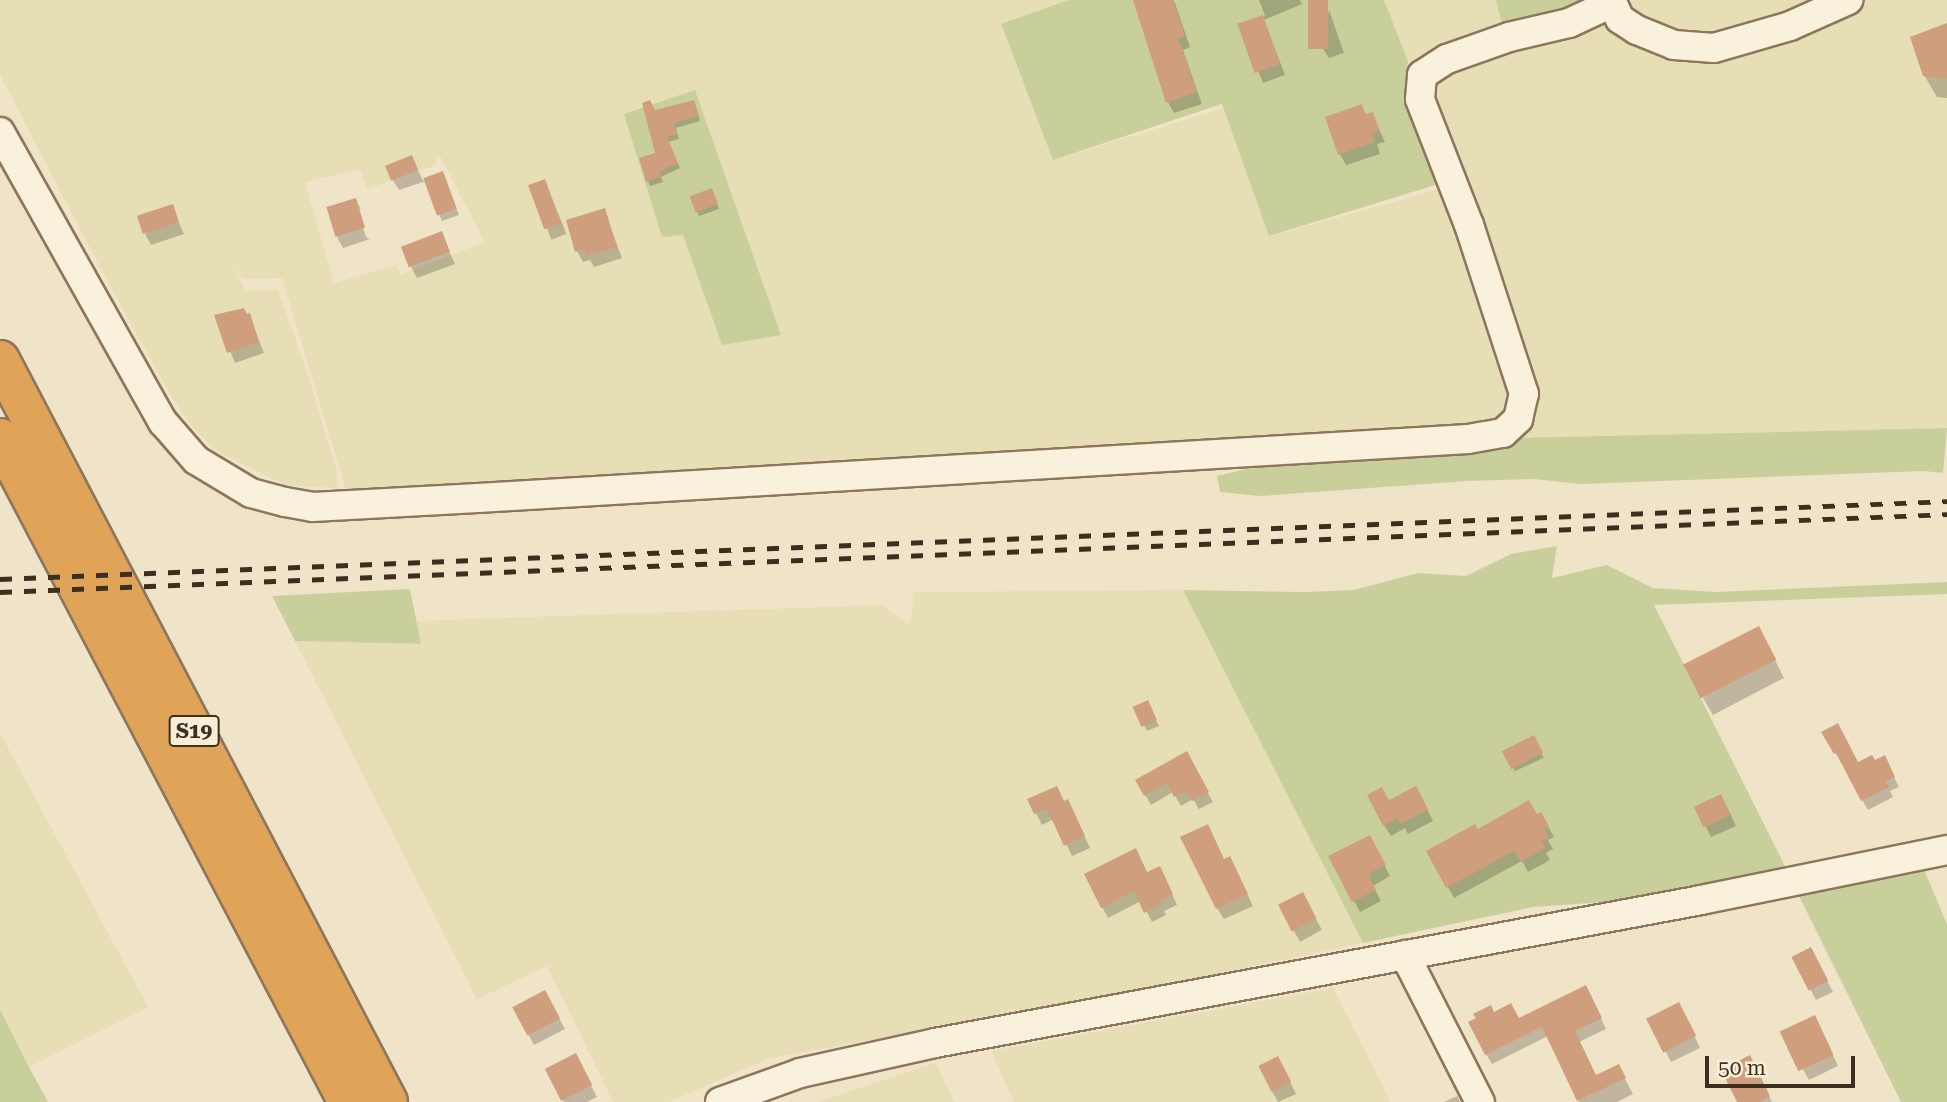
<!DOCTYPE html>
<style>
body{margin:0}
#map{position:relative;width:1947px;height:1102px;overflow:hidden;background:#f0e4c8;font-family:"Roboto Serif",serif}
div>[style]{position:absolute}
.farmland>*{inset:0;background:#e6deb5}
.green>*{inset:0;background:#c9cf9b}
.shadow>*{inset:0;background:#0003;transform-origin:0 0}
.building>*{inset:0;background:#cf9f7d;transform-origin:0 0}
.roads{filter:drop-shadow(2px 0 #8d765c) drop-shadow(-2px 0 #8d765c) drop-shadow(0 2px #8d765c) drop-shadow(0 -2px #8d765c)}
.minor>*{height:28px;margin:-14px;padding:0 14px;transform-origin:14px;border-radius:14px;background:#faf1dc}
.highway>*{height:38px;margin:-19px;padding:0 19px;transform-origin:19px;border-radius:19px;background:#e0a458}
.rail>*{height:5px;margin-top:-2.5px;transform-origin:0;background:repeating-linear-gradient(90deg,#3d2e20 0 12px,transparent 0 24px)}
span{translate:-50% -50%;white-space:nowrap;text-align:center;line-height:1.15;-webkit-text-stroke:5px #f7eed8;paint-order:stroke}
.shield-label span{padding:2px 5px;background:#f7eed8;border:2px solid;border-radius:5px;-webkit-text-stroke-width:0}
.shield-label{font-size:21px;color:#3d2e20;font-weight:700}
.scale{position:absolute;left:1705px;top:1056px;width:150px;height:32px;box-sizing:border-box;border:4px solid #3d2e20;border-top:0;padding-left:9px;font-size:21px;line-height:24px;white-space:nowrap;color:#3d2e20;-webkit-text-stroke:5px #f7eed8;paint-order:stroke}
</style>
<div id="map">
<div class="farmland">
<i style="clip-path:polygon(evenodd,0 0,1068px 0,1001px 25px,1053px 160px,1230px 106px,1270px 236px,1455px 185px,1524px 394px,1503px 433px,350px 503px,282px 278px,243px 279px,232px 265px,246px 290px,278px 290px,306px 369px,337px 472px,337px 488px,286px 485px,216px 451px,192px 426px,171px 396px,101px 269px,0 75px,0 0,440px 156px,485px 242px,400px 275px,396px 265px,334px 283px,305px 182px,360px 169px,367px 189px,433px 166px,440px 156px)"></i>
<i style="clip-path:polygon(1384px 0,1499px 0,1509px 37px,1422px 75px,1408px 61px)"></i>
<i style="clip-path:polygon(1620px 0,1947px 0,1947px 428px,1518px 438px,1536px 405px,1516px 332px,1432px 98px,1438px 79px,1603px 22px,1650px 49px)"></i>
<i style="clip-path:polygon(1183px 590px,1363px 943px,1096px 999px,770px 1058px,669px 1102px,613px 1102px,547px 966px,477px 999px,295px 641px,421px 644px,417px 621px,882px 605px,910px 626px,914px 592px)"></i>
<i style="clip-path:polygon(0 733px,148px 1007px,29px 1067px,0 1009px)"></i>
<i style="clip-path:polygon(1333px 988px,1391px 1102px,1014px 1102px,991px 1051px)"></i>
<i style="clip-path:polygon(936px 1063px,954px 1102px,817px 1102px,847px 1092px)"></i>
</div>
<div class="green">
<i style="clip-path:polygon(1068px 0,1384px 0,1408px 61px,1405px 87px,1442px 183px,1269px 236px,1222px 104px,1053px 160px,1001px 24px)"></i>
<i style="clip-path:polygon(1496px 0,1596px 0,1504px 31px)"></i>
<i style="clip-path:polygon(695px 90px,781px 335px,722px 345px,683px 235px,662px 237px,624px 114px)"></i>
<i style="clip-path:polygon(1947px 428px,1943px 473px,1923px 471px,1581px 484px,1534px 479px,1467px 481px,1260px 496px,1220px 492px,1217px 476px,1246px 469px,1415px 453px,1518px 438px)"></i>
<i style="clip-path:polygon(1557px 546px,1552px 578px,1607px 565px,1653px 588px,1716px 592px,1947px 582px,1947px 594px,1654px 605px,1788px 872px,1663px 898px,1533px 907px,1363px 943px,1183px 590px,1305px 592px,1354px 590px,1418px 573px,1466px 576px,1511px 554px)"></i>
<i style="clip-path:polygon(410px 589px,421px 644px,295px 641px,272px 596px)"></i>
<i style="clip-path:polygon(1923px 867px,1947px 924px,1947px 1102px,1901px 1102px,1797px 892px)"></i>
<i style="clip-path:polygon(0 1009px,29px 1067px,48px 1102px,0 1102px)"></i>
</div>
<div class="shadow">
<i style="clip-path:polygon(1146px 0,1173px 0,1175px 3px,1190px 47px,1183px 50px,1202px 104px,1174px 113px,1168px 102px)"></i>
<i style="clip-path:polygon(1259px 0,1300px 0,1302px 4px,1264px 20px,1285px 75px,1263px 83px,1240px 25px,1265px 16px)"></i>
<i style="clip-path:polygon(1329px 10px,1344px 53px,1329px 58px,1322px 47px)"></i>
<i style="clip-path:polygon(1947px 25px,1947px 98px,1937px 97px,1924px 75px)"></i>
<i style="clip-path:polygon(1361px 106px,1367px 116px,1372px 114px,1385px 142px,1377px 144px,1380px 154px,1346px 165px,1340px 154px)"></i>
<i style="clip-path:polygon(696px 107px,700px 121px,676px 128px,679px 139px,668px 142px,680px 168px,661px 177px,663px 182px,650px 186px,648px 181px,657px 155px,655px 112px)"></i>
<i style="clip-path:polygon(412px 157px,423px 181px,442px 174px,459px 215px,442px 221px,426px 181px,399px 190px,392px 179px)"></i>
<i style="left:545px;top:181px;width:57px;height:16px;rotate:68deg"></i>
<i style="clip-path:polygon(714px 195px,719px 209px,699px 216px,697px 211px)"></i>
<i style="clip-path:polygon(355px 200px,361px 209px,357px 209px,366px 237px,370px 239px,343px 248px,337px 237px)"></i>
<i style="clip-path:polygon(172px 207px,184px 234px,151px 245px,145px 234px)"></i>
<i style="clip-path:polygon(604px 210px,622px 258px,594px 267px,590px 260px,583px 262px,577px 251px)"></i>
<i style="clip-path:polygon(441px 233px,455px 264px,417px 278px,411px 267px)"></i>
<i style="clip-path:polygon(230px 311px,249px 315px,264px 353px,235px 363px,216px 316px)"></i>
<i style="clip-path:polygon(1768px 646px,1784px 678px,1713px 715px,1703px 698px)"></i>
<i style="clip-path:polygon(1150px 707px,1159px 726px,1147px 731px,1135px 708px)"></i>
<i style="clip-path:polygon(1824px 732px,1858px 764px,1874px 762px,1889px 767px,1899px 787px,1890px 791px,1893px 797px,1868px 810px)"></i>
<i style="left:1534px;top:737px;width:23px;height:32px;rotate:65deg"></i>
<i style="clip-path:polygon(1186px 754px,1213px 802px,1199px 809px,1193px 799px,1181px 806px,1173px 792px,1151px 805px,1137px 780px)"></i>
<i style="clip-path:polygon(1422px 799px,1433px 821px,1408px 834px,1405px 828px,1391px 836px,1384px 825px,1389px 802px)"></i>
<i style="clip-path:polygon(1029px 800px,1064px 803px,1073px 812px,1090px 848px,1072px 856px,1054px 819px,1042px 825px)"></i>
<i style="clip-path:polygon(1727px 807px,1736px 826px,1711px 837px,1696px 808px)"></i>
<i style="clip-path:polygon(1541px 814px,1554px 837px,1548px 840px,1553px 849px,1546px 853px,1550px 860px,1528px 872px,1522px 861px,1454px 898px,1428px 852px,1477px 831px)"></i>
<i style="clip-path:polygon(1375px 848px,1390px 876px,1373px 886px,1381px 901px,1360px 912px,1330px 857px)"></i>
<i style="clip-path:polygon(1225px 861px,1236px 870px,1253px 906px,1224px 919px,1217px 908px)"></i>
<i style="clip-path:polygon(1147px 874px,1165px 879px,1177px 905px,1164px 911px,1166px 915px,1152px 922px,1141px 901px,1108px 918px,1102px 907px)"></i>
<i style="left:1302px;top:894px;width:41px;height:25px;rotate:61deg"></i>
<i style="clip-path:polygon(1793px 957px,1816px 960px,1833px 992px,1816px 1000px)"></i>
<i style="clip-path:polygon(1591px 998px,1606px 1029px,1579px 1042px,1596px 1077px,1624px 1077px,1633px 1094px,1617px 1102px,1579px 1102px,1548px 1036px,1492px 1064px,1486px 1054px,1494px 1014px,1519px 1020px)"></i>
<i style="clip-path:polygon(551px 1003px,565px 1029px,534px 1045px,514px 1008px)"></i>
<i style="clip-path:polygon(1685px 1015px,1700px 1048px,1671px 1062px,1649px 1019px)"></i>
<i style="clip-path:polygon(1820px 1028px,1838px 1066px,1809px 1080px,1782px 1032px)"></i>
<i style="clip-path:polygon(581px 1067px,597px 1097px,587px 1102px,564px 1102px,547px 1070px)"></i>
<i style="clip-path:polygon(1284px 1069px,1296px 1094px,1278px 1102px,1272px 1091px)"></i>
<i style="clip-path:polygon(1756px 1069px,1772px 1102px,1739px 1102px)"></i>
<i style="clip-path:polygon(1457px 1096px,1460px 1102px,1444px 1102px)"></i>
</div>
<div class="building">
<i style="clip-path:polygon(1133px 0,1173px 0,1185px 36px,1178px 38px,1197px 92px,1166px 103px)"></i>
<i style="left:1308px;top:0;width:20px;height:49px"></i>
<i style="left:1263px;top:15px;width:52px;height:27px;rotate:71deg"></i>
<i style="clip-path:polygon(1947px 23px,1947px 79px,1923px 76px,1910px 37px)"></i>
<i style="clip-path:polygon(650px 100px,655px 110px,694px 100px,699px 116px,674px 123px,677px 134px,667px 137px,678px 163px,660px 171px,661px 177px,646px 182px,639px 158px,655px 153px,642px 103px)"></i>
<i style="clip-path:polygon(1362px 104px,1365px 114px,1373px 112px,1380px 131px,1372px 133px,1375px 142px,1338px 155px,1325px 117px)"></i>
<i style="left:412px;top:155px;width:16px;height:29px;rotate:68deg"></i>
<i style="left:443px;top:171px;width:40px;height:21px;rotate:70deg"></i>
<i style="left:545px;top:179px;width:47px;height:18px;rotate:70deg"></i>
<i style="left:712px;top:188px;width:17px;height:24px;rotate:69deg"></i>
<i style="left:356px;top:198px;width:31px;height:31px;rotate:73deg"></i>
<i style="left:173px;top:204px;width:19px;height:38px;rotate:72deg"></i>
<i style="clip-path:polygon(605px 208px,617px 247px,586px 256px,584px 249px,575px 252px,566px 220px)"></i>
<i style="left:442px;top:231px;width:22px;height:44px;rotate:69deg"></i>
<i style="clip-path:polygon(244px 308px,247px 314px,250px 313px,259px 342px,227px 353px,214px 315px)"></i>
<i style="left:1759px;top:626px;width:38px;height:85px;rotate:63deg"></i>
<i style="left:1148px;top:700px;width:22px;height:17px;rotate:66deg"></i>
<i style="clip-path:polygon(1838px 723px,1858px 762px,1872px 755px,1875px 760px,1885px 755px,1895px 777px,1886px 781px,1889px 787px,1861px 801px,1836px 753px,1834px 754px,1821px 732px)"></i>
<i style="left:1534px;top:735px;width:20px;height:36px;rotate:63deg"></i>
<i style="clip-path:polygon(1187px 751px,1209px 792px,1192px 801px,1186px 791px,1174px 797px,1167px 783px,1144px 796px,1135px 780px)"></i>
<i style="clip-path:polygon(1057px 786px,1064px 801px,1068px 799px,1085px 836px,1064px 846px,1047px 809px,1034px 814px,1027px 799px)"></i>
<i style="clip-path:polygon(1416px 786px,1428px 809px,1400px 824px,1397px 818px,1383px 826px,1367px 795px,1382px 787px,1389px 800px)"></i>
<i style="left:1721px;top:794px;width:23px;height:30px;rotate:65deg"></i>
<i style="clip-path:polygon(1529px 800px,1537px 814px,1541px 812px,1549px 826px,1544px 828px,1549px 837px,1542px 841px,1545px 848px,1521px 862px,1514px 851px,1446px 888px,1426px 851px,1475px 824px,1478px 829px)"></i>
<i style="clip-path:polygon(1208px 824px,1224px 859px,1230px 856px,1248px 894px,1216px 909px,1180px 837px)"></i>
<i style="clip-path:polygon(1370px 835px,1386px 865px,1368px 874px,1376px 890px,1352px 902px,1328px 856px)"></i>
<i style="clip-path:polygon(1136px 848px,1147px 872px,1160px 866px,1173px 894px,1160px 900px,1162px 904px,1144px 913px,1134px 891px,1101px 908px,1084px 874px)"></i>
<i style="left:1303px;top:892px;width:30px;height:28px;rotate:63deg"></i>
<i style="left:1811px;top:947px;width:38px;height:22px;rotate:63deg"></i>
<i style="clip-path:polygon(1586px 985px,1602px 1018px,1575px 1031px,1596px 1075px,1619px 1064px,1626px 1078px,1577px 1101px,1542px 1027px,1485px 1055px,1468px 1022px,1476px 1018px,1473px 1014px,1491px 1005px,1494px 1012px,1511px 1003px,1519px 1018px)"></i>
<i style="left:545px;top:990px;width:32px;height:37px;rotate:62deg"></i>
<i style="left:1679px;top:1002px;width:38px;height:37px;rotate:63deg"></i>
<i style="left:1815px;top:1015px;width:44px;height:39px;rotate:65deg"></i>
<i style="left:576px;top:1053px;width:36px;height:35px;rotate:63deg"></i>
<i style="clip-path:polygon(1750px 1055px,1770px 1096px,1759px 1102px,1737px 1102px,1721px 1070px)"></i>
<i style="left:1278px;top:1056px;width:29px;height:22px;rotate:63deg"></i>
</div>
<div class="roads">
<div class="minor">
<i style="left:1611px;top:0;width:21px;rotate:65deg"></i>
<i style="left:1620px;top:19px;width:20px;rotate:33deg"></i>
<i style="left:1637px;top:30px;width:40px;rotate:22deg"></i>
<i style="left:1674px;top:45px;width:40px;rotate:4.3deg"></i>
<i style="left:1714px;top:48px;width:79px;rotate:-16.1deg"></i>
<i style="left:1790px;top:26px;width:64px;rotate:-24.1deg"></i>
<i style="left:0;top:132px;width:333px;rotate:60.7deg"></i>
<i style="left:163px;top:422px;width:50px;rotate:49deg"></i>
<i style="left:196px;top:460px;width:64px;rotate:31deg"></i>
<i style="left:251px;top:493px;width:35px;rotate:15deg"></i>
<i style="left:285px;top:502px;width:28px;rotate:10deg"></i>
<i style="left:313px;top:507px;width:165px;rotate:-3.1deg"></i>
<i style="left:478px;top:498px;width:992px;rotate:-3.41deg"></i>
<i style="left:1468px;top:439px;width:36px;rotate:-10deg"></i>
<i style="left:1503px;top:433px;width:21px;rotate:-43deg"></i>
<i style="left:1518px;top:419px;width:26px;rotate:-77deg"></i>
<i style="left:1524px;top:394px;width:178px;rotate:-108deg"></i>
<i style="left:1469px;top:225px;width:135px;rotate:-111.3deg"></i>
<i style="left:1420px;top:99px;width:24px;rotate:-85deg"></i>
<i style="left:1422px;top:75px;width:30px;rotate:-33deg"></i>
<i style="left:1447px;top:59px;width:66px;rotate:-19.5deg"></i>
<i style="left:1509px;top:37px;width:62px;rotate:-13.1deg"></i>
<i style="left:1569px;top:23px;width:47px;rotate:-24.9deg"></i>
<i style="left:1405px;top:955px;width:165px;rotate:63deg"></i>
<i style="left:720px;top:1102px;width:85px;rotate:-19.9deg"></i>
<i style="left:800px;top:1073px;width:138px;rotate:-12.5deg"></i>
<i style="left:935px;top:1043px;width:779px;rotate:-10.57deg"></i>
<i style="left:1701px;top:900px;width:251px;rotate:-11.5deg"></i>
</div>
<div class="highway">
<i style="left:0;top:360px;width:837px;rotate:62.39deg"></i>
<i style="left:0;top:438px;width:750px;rotate:62.34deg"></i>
</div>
</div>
<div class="rail">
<i style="left:0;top:579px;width:1949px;rotate:-2.29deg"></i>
<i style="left:0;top:592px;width:1949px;rotate:-2.29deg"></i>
</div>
<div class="shield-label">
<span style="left:194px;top:731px">S19</span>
</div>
<div class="scale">50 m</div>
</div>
